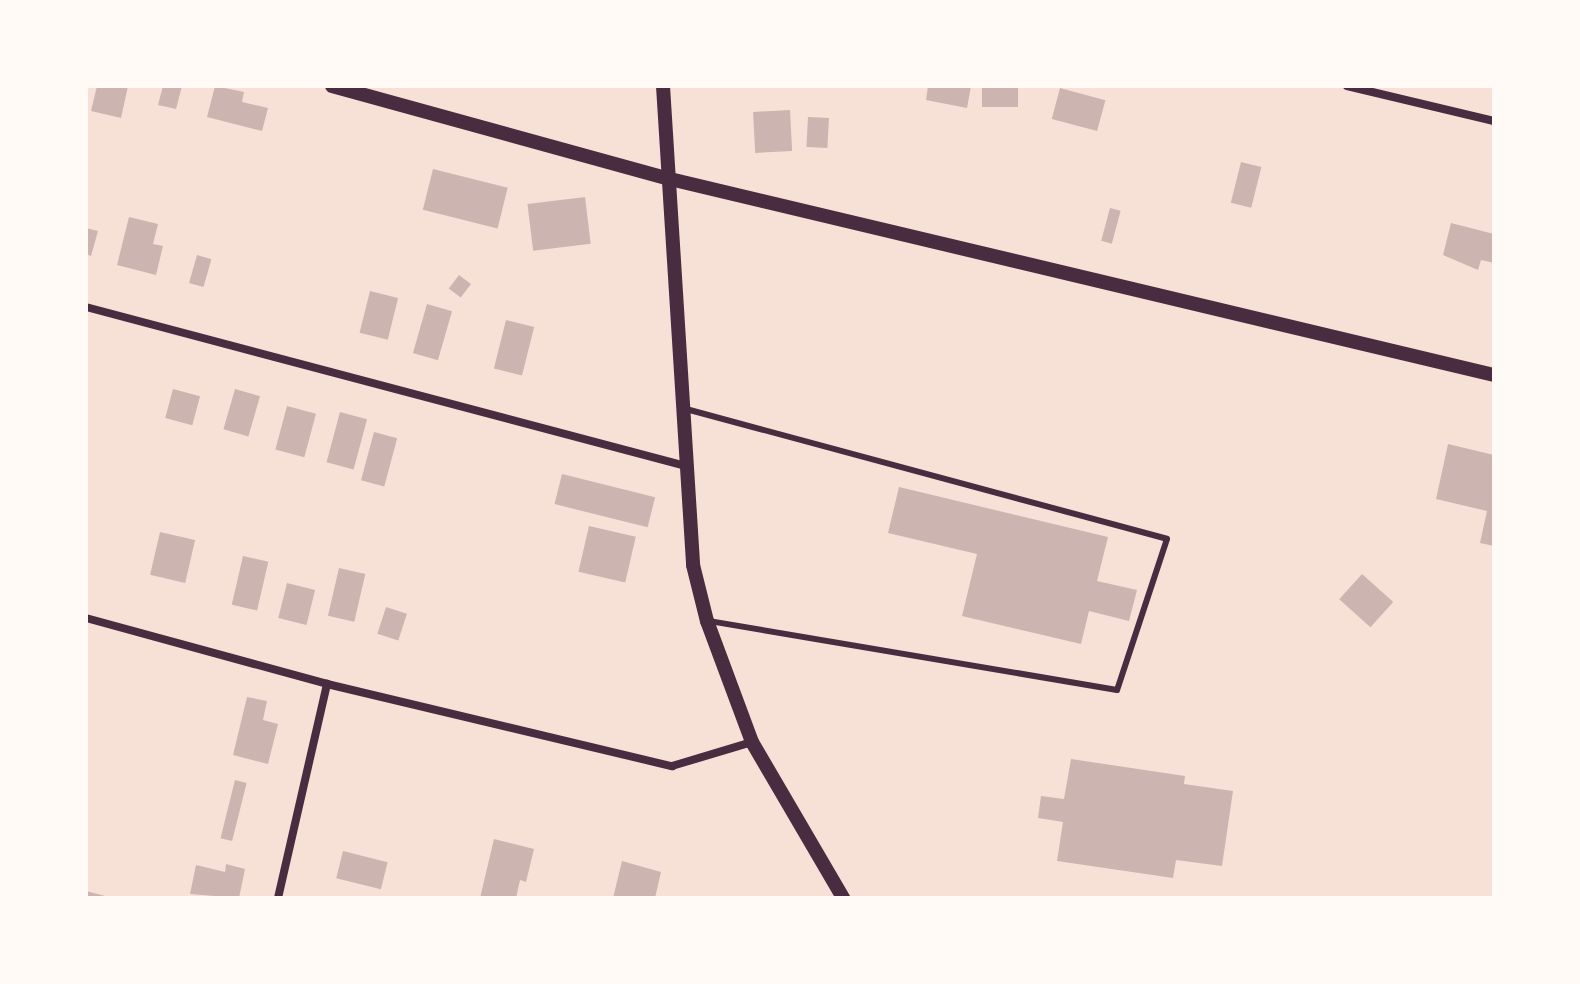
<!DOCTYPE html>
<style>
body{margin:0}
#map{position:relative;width:1580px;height:984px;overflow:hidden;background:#f7e1d7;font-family:Merriweather,serif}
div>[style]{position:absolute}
.building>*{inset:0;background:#ccb4b1;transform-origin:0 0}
.service>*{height:6px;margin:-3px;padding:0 3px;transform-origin:3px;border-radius:3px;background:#4a2c40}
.minor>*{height:8px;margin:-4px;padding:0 4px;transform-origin:4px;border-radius:4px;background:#4a2c40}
.tertiary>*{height:14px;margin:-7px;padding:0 7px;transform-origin:7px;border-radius:7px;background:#4a2c40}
span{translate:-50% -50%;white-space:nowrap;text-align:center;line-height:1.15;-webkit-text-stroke:6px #fffaf5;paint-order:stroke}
.frame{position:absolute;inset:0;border:88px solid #fffaf5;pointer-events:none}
</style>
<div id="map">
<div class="building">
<i style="clip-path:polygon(97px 86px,128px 86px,121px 118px,91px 111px)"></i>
<i style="clip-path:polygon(163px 86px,182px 86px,176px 109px,158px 105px)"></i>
<i style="clip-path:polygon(215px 86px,244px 92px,242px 102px,268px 108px,262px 131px,207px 117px)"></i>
<i style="clip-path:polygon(928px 86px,971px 86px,967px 108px,926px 100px)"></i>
<i style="left:982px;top:86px;width:36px;height:21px"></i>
<i style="left:1060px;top:88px;width:47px;height:32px;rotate:15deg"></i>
<i style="left:790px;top:110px;width:41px;height:37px;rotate:87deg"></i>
<i style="left:808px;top:117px;width:21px;height:30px;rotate:3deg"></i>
<i style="left:1241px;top:162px;width:21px;height:42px;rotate:14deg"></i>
<i style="left:433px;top:169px;width:77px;height:42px;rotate:14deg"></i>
<i style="left:585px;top:197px;width:47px;height:58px;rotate:83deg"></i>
<i style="left:1110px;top:208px;width:11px;height:34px;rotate:15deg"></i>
<i style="clip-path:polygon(129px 217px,158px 224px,153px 244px,163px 246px,156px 275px,117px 265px)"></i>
<i style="clip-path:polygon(1451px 223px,1494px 234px,1494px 263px,1481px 260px,1478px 270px,1443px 255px)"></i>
<i style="clip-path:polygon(86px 228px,98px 231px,91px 256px,86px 254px)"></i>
<i style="left:197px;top:255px;width:15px;height:29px;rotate:16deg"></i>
<i style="left:459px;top:275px;width:15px;height:17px;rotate:37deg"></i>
<i style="left:370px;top:291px;width:29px;height:43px;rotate:14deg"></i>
<i style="left:427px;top:304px;width:26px;height:51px;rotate:16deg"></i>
<i style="left:506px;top:320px;width:29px;height:50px;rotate:14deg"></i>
<i style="left:173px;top:389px;width:28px;height:30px;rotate:15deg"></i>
<i style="left:235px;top:389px;width:26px;height:42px;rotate:16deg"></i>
<i style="left:287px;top:406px;width:30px;height:45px;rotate:15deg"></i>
<i style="left:340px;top:412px;width:28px;height:52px;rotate:15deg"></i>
<i style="left:374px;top:432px;width:24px;height:50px;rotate:15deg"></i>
<i style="clip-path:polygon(1448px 444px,1494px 455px,1494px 546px,1480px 543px,1487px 511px,1436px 499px)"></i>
<i style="left:562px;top:474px;width:96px;height:31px;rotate:14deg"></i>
<i style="clip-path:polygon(899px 487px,1108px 537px,1097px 581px,1137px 590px,1129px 621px,1089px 611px,1081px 644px,962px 616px,977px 554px,888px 533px)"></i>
<i style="left:589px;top:526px;width:48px;height:47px;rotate:13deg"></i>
<i style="left:160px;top:532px;width:36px;height:44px;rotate:13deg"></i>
<i style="left:243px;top:556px;width:26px;height:50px;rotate:13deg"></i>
<i style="left:339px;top:568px;width:27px;height:49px;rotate:13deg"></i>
<i style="left:1362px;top:574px;width:42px;height:34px;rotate:42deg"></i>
<i style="left:287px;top:583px;width:29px;height:36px;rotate:14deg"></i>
<i style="left:386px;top:607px;width:22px;height:28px;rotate:18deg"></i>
<i style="clip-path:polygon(247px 697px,267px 701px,263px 720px,278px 724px,268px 764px,233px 755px)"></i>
<i style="clip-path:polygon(1071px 759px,1185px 776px,1184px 784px,1233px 791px,1222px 866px,1176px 860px,1173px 878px,1057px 861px,1063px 822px,1038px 818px,1041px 796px,1064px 799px)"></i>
<i style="left:235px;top:780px;width:12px;height:60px;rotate:14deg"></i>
<i style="clip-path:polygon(494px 839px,534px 849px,526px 882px,520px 880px,516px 898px,480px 898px)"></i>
<i style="left:343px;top:851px;width:46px;height:28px;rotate:14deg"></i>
<i style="clip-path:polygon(622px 861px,661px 872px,655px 898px,613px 898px)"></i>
<i style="clip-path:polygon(226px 864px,245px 869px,239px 898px,190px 894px,196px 865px,225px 872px)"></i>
<i style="clip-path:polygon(86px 891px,109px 897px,109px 898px,86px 898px)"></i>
</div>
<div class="service">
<i style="left:686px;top:409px;width:498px;rotate:15.1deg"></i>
<i style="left:1167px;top:539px;width:159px;rotate:108.3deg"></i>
<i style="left:1117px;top:690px;width:416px;rotate:-170.4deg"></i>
</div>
<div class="minor">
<i style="left:1347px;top:86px;width:151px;rotate:13.4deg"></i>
<i style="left:86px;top:307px;width:621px;rotate:14.84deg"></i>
<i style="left:86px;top:618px;width:250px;rotate:15.3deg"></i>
<i style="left:327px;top:684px;width:355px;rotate:13.4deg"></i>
<i style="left:672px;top:766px;width:84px;rotate:-16.7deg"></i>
<i style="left:278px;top:898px;width:220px;rotate:-77.1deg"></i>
</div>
<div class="tertiary">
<i style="left:332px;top:86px;width:351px;rotate:15.4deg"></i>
<i style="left:670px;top:179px;width:847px;rotate:13.38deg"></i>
<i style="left:663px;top:86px;width:480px;rotate:86.4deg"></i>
<i style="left:693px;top:565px;width:58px;rotate:76deg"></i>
<i style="left:707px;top:621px;width:129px;rotate:69.6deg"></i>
<i style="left:752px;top:742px;width:181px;rotate:59.7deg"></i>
</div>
<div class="frame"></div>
</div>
